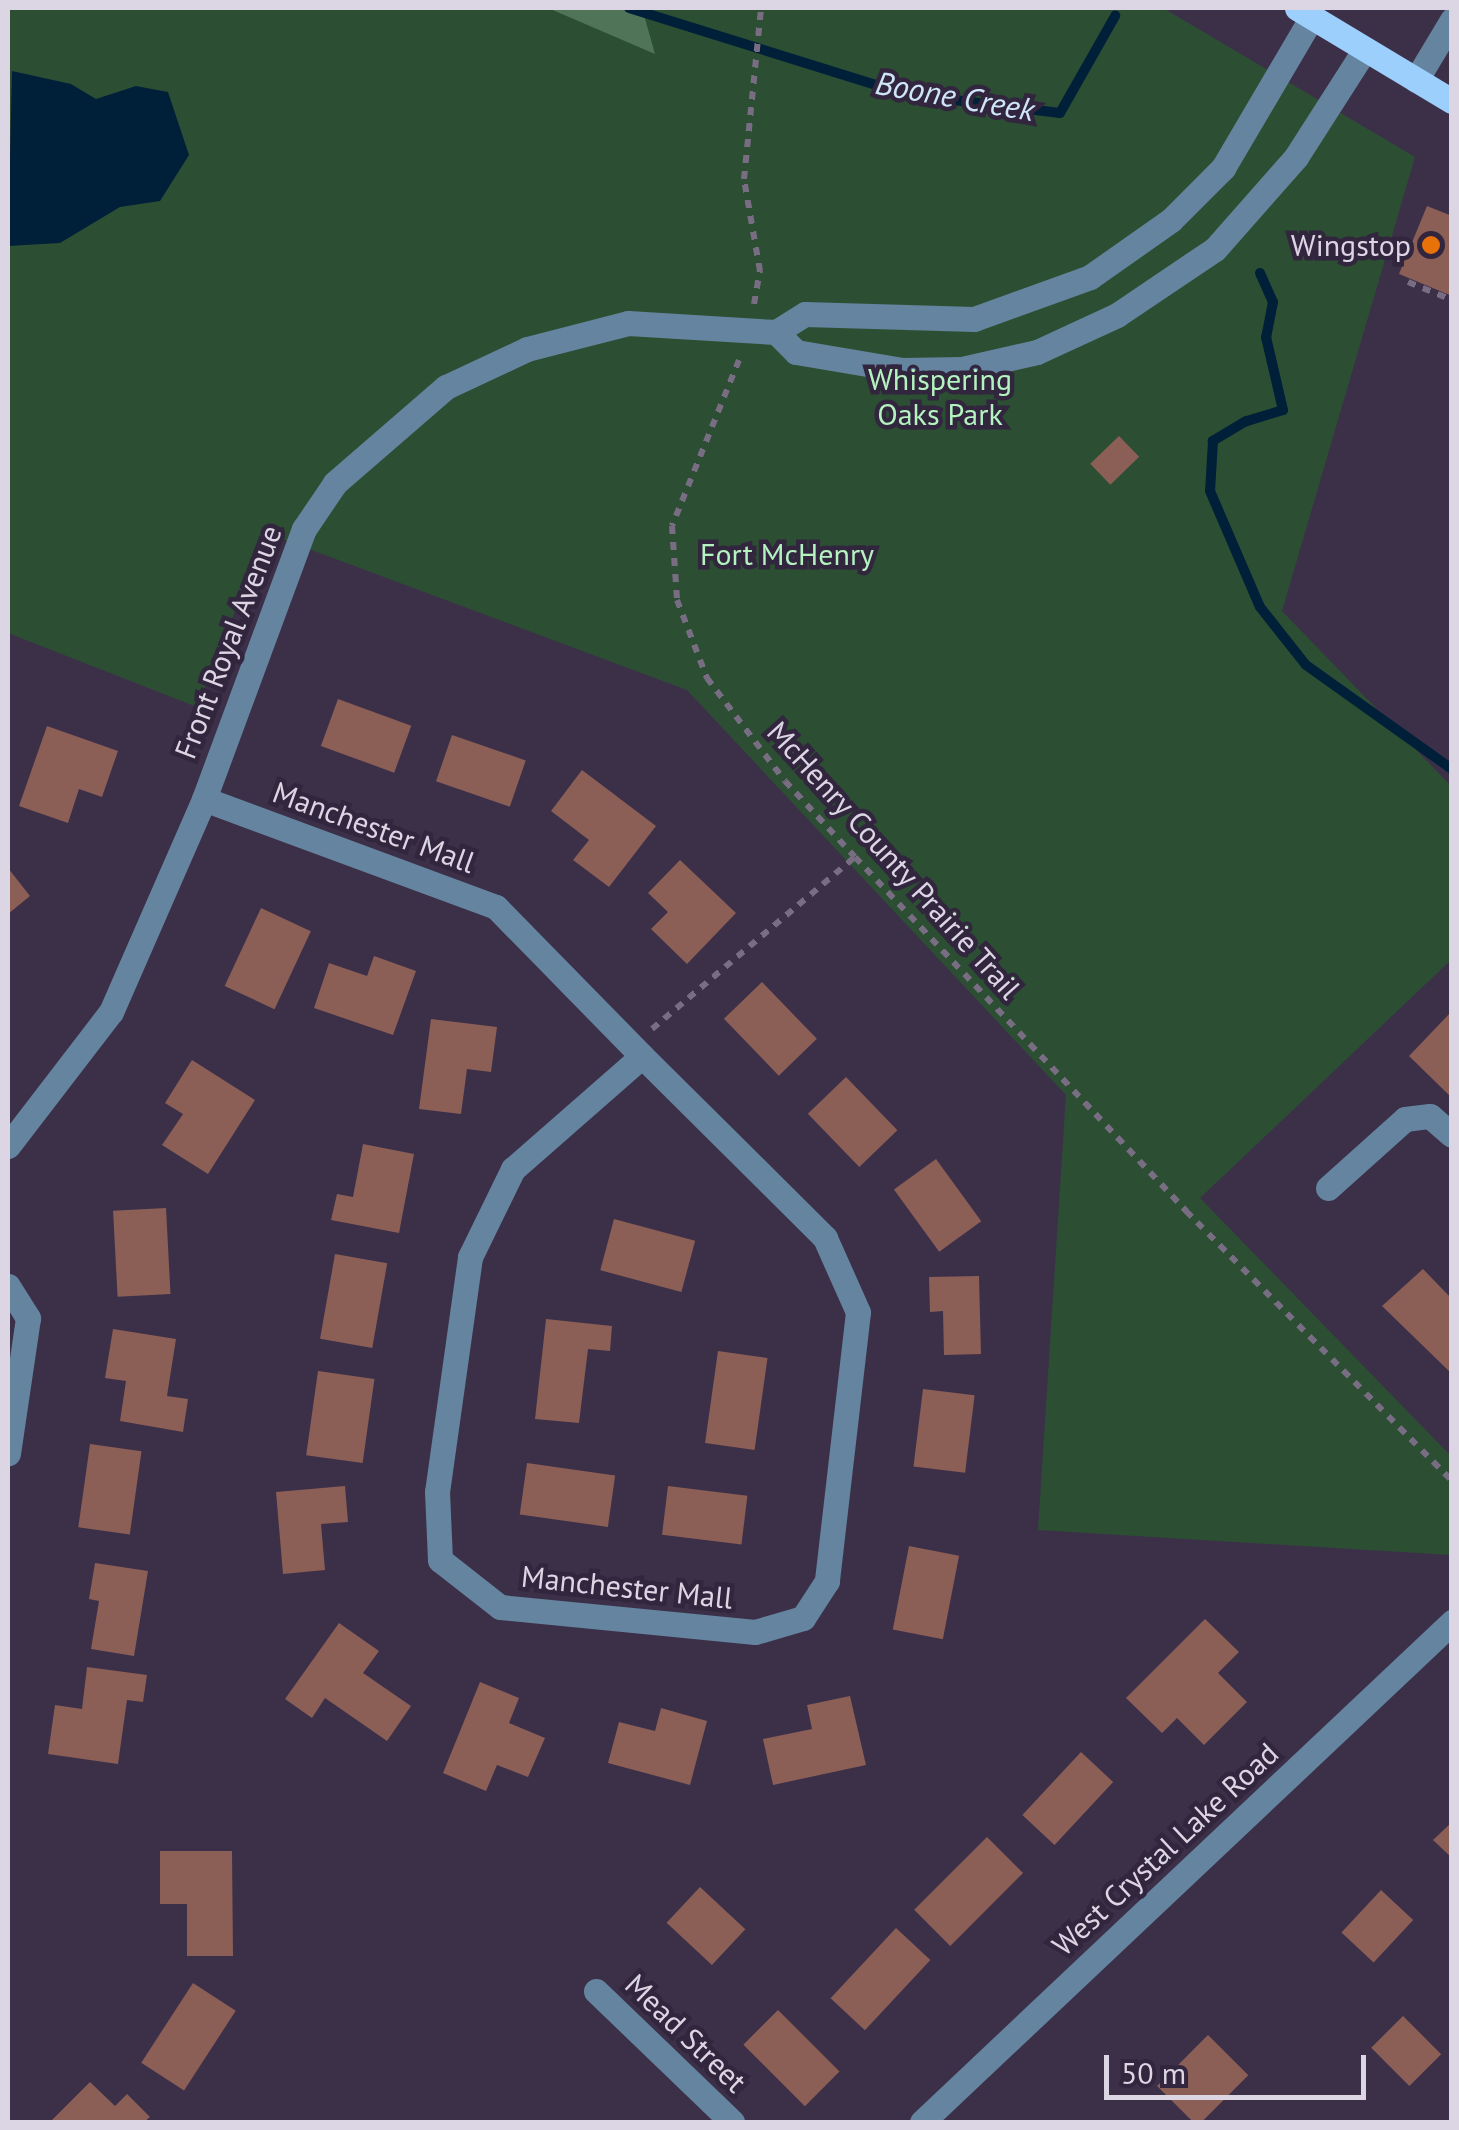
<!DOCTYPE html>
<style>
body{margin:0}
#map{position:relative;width:1459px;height:2130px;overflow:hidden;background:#3c3049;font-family:"PT Sans",sans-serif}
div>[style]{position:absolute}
.green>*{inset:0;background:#2c4f34}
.forest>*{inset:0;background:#507457}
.water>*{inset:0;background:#002039}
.stream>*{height:10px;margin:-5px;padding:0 5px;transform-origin:5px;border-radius:5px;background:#002039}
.building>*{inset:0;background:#8b5e56;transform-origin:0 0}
.path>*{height:6px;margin-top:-3px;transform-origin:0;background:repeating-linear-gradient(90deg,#786d83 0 8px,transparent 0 16px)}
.minor>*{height:25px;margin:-12.5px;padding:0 12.5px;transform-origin:12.5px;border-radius:12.5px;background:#65849f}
.major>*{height:25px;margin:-12.5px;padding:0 12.5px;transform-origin:12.5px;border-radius:12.5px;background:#9dcffd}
.dots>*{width:28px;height:28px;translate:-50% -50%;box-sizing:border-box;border:5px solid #32263e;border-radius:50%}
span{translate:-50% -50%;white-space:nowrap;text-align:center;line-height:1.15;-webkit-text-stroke:9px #32263e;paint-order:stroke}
.poi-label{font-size:30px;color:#dcd5e4}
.right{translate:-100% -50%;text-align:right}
.park-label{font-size:30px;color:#b4f2c0}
.street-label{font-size:30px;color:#dcd5e4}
.water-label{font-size:32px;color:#cfe6fa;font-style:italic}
.frame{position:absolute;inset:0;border:10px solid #dcd5e4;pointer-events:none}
.scale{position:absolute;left:1104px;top:2055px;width:262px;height:45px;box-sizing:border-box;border:5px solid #dcd5e4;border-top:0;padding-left:12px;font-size:30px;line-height:35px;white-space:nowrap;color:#dcd5e4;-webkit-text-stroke:8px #32263e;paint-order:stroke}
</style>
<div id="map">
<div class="green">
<i style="clip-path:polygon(8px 8px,1163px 8px,1415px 157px,1282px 611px,1451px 786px,1451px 960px,1200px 1198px,1451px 1456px,1451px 1555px,1038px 1530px,1066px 1095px,687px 690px,266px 533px,197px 707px,8px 633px)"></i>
</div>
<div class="forest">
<i style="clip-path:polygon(548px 8px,642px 8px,655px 54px)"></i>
</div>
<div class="water">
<i style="clip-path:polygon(12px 71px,71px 84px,96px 99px,136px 86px,168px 92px,189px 155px,160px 201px,120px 207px,60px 243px,8px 246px)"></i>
</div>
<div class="stream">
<i style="left:629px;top:8px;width:289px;rotate:17.3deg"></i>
<i style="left:905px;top:94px;width:156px;rotate:7deg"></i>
<i style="left:1060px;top:113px;width:112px;rotate:-60.4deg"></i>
<i style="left:1260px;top:273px;width:32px;rotate:66deg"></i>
<i style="left:1273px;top:302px;width:36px;rotate:101deg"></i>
<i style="left:1266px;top:337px;width:75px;rotate:76.9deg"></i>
<i style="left:1283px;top:410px;width:39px;rotate:163deg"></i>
<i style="left:1246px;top:421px;width:39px;rotate:149deg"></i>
<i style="left:1213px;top:441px;width:50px;rotate:93.4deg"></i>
<i style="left:1210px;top:491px;width:126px;rotate:66.7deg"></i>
<i style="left:1260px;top:607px;width:74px;rotate:51.6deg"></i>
<i style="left:1306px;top:665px;width:179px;rotate:35.5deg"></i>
</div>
<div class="building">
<i style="clip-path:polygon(1427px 206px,1452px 216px,1452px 296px,1399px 274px)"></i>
<i style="left:1119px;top:436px;width:29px;height:40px;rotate:46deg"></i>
<i style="left:338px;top:699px;width:78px;height:50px;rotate:20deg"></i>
<i style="clip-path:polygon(47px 726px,118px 751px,102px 797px,79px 789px,68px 823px,19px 806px)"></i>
<i style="left:452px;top:735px;width:78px;height:49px;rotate:19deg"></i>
<i style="clip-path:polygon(582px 770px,656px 826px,609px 887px,573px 860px,589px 840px,551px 811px)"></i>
<i style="clip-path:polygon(680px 860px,736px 913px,687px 964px,651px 929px,668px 912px,648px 893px)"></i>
<i style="clip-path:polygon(8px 868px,30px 896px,8px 914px)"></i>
<i style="left:261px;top:908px;width:55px;height:86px;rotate:25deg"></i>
<i style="clip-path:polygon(374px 956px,416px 971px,393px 1035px,314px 1008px,329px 963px,367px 976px)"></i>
<i style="left:762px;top:982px;width:79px;height:53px;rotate:46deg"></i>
<i style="clip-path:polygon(1452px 1011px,1452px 1098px,1409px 1056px)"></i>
<i style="clip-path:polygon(431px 1019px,497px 1027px,491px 1072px,467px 1069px,461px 1114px,419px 1109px)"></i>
<i style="clip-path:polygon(192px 1060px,255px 1100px,208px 1174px,162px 1145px,183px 1114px,165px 1103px)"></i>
<i style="left:846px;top:1077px;width:74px;height:53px;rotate:46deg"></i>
<i style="clip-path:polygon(363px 1144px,414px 1154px,399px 1233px,331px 1220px,337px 1194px,353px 1197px)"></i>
<i style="left:936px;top:1159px;width:77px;height:52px;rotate:54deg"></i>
<i style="left:166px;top:1208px;width:86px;height:53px;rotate:87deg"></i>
<i style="left:614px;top:1219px;width:84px;height:53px;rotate:15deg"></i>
<i style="left:335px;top:1254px;width:53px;height:86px;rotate:10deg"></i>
<i style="clip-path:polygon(1423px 1269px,1452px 1299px,1452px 1374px,1382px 1306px)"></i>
<i style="clip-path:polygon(979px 1276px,981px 1354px,944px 1355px,943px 1311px,930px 1312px,929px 1277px)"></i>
<i style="clip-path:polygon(546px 1319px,612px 1326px,610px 1351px,588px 1349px,579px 1423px,535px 1419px)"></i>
<i style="clip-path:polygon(113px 1329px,176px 1339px,167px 1396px,188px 1399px,183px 1432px,120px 1421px,126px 1381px,105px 1378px)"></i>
<i style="left:718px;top:1351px;width:50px;height:93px;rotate:8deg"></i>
<i style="left:318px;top:1371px;width:57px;height:85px;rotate:8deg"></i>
<i style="left:923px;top:1389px;width:52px;height:78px;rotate:7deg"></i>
<i style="left:90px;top:1444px;width:52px;height:84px;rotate:8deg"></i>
<i style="left:527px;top:1463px;width:89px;height:52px;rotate:8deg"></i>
<i style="clip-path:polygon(345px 1486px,348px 1522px,321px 1524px,325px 1570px,283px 1574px,276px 1492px)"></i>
<i style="left:668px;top:1486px;width:80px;height:49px;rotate:7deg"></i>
<i style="left:909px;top:1546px;width:51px;height:85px;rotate:11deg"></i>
<i style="clip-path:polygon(95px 1563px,148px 1571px,134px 1656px,91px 1649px,99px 1601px,89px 1599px)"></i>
<i style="clip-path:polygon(1205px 1619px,1239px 1652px,1218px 1673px,1247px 1702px,1204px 1745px,1177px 1718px,1162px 1733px,1126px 1698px)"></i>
<i style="clip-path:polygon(339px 1623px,379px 1651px,363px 1673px,411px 1706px,387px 1741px,325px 1698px,312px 1718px,285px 1699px)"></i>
<i style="clip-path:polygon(87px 1667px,147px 1675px,143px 1702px,127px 1700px,118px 1764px,48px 1754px,55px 1705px,82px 1709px)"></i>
<i style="clip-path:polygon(480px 1682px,519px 1698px,509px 1723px,545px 1738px,528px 1777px,497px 1765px,486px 1791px,443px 1773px)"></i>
<i style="clip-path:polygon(850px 1696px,866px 1765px,773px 1785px,763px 1739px,812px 1729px,807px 1705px)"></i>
<i style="clip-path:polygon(661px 1708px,707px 1721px,690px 1785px,608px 1763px,619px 1722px,655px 1731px)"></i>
<i style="left:1081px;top:1752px;width:44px;height:86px;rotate:43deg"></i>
<i style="clip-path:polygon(1452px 1822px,1452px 1858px,1433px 1840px)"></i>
<i style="left:987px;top:1837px;width:51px;height:103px;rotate:45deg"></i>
<i style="clip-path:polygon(160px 1851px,232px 1851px,233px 1956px,187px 1956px,187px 1904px,160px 1904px)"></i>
<i style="left:700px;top:1887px;width:62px;height:49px;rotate:43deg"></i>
<i style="left:1381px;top:1890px;width:44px;height:58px;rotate:43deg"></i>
<i style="left:896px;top:1928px;width:47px;height:96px;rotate:43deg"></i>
<i style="left:193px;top:1983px;width:51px;height:95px;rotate:33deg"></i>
<i style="left:778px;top:2010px;width:87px;height:49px;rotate:45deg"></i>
<i style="left:1403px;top:2016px;width:54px;height:45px;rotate:45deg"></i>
<i style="left:1208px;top:2035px;width:57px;height:72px;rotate:45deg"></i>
<i style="clip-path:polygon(90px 2082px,115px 2106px,127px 2094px,150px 2117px,144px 2122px,50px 2122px)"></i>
</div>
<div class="path">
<i style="left:1408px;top:282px;width:48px;rotate:22.2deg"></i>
<i style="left:754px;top:304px;width:34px;rotate:-80deg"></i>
<i style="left:760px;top:271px;width:93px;rotate:-99.9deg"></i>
<i style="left:744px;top:179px;width:172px;rotate:-84.3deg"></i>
<i style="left:739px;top:360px;width:179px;rotate:112deg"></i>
<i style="left:672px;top:526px;width:74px;rotate:86.1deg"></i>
<i style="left:677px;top:600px;width:84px;rotate:69deg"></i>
<i style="left:707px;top:678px;width:129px;rotate:52.9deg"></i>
<i style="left:785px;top:781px;width:103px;rotate:47.4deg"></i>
<i style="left:855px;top:857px;width:485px;rotate:46.9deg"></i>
<i style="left:1186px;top:1211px;width:379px;rotate:45.4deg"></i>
<i style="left:652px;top:1029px;width:266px;rotate:-40.3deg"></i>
</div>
<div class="minor">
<i style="left:1416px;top:80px;width:70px;rotate:-59deg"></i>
<i style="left:776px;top:332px;width:34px;rotate:-32deg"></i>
<i style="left:805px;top:314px;width:169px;rotate:1.7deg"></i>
<i style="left:974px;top:319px;width:123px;rotate:-19.9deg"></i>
<i style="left:1090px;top:277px;width:99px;rotate:-35.1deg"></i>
<i style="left:1171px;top:220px;width:74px;rotate:-45deg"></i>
<i style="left:1223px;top:168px;width:175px;rotate:-59.5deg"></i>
<i style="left:204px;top:799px;width:311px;rotate:20.3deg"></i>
<i style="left:496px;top:907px;width:209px;rotate:45.6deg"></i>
<i style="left:642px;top:1056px;width:258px;rotate:44.8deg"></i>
<i style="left:825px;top:1238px;width:81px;rotate:66deg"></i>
<i style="left:858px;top:1312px;width:271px;rotate:96.6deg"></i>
<i style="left:827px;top:1581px;width:44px;rotate:123deg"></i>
<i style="left:803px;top:1618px;width:50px;rotate:163.7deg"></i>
<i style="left:755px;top:1632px;width:256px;rotate:-174.4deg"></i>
<i style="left:500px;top:1607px;width:76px;rotate:-141.9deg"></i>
<i style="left:440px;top:1560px;width:68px;rotate:-92.5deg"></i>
<i style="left:437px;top:1492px;width:237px;rotate:-82deg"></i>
<i style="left:470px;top:1257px;width:98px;rotate:-64deg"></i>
<i style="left:513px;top:1169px;width:171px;rotate:-41.2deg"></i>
<i style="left:8px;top:1146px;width:169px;rotate:-52.5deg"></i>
<i style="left:111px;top:1012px;width:232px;rotate:-66.4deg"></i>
<i style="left:204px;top:799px;width:288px;rotate:-69.7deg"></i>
<i style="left:304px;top:529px;width:55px;rotate:-56deg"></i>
<i style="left:335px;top:483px;width:147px;rotate:-40.9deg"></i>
<i style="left:446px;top:387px;width:89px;rotate:-25.1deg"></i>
<i style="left:527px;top:349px;width:104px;rotate:-14.4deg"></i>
<i style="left:628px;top:323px;width:148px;rotate:3.5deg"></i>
<i style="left:776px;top:332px;width:28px;rotate:45deg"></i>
<i style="left:796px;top:352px;width:108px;rotate:9.6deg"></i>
<i style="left:902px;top:370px;width:60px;rotate:-1deg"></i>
<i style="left:962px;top:369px;width:77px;rotate:-12.8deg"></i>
<i style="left:1037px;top:352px;width:88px;rotate:-24.8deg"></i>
<i style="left:1117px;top:315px;width:118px;rotate:-34deg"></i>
<i style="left:1215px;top:249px;width:123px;rotate:-48.6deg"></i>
<i style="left:1296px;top:157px;width:128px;rotate:-57.4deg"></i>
<i style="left:1328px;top:1188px;width:103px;rotate:-41.9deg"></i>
<i style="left:1405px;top:1119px;width:25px;rotate:-7deg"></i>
<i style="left:1430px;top:1116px;width:29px;rotate:41deg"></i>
<i style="left:8px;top:1286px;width:38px;rotate:58deg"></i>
<i style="left:28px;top:1318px;width:137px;rotate:98.4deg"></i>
<i style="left:596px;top:1991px;width:189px;rotate:43.9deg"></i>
<i style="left:922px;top:2122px;width:729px;rotate:-43.33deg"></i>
</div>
<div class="major">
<i style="left:1297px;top:8px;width:181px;rotate:31deg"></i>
</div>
<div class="dots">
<i style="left:1431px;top:245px;background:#e8710a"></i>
</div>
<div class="poi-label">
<span class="right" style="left:1411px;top:245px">Wingstop</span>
</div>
<div class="park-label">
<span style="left:940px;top:396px">Whispering<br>Oaks Park</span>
<span style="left:787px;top:554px">Fort McHenry</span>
</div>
<div class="street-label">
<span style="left:228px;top:642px;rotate:-69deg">Front Royal Avenue</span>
<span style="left:374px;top:827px;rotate:20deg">Manchester Mall</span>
<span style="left:894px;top:860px;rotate:48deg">McHenry County Prairie Trail</span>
<span style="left:627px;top:1587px;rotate:6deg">Manchester Mall</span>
<span style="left:1165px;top:1849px;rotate:-43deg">West Crystal Lake Road</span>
<span style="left:686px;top:2033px;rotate:44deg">Mead Street</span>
</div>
<div class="water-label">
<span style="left:955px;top:96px;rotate:10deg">Boone Creek</span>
</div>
<div class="frame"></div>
<div class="scale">50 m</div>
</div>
